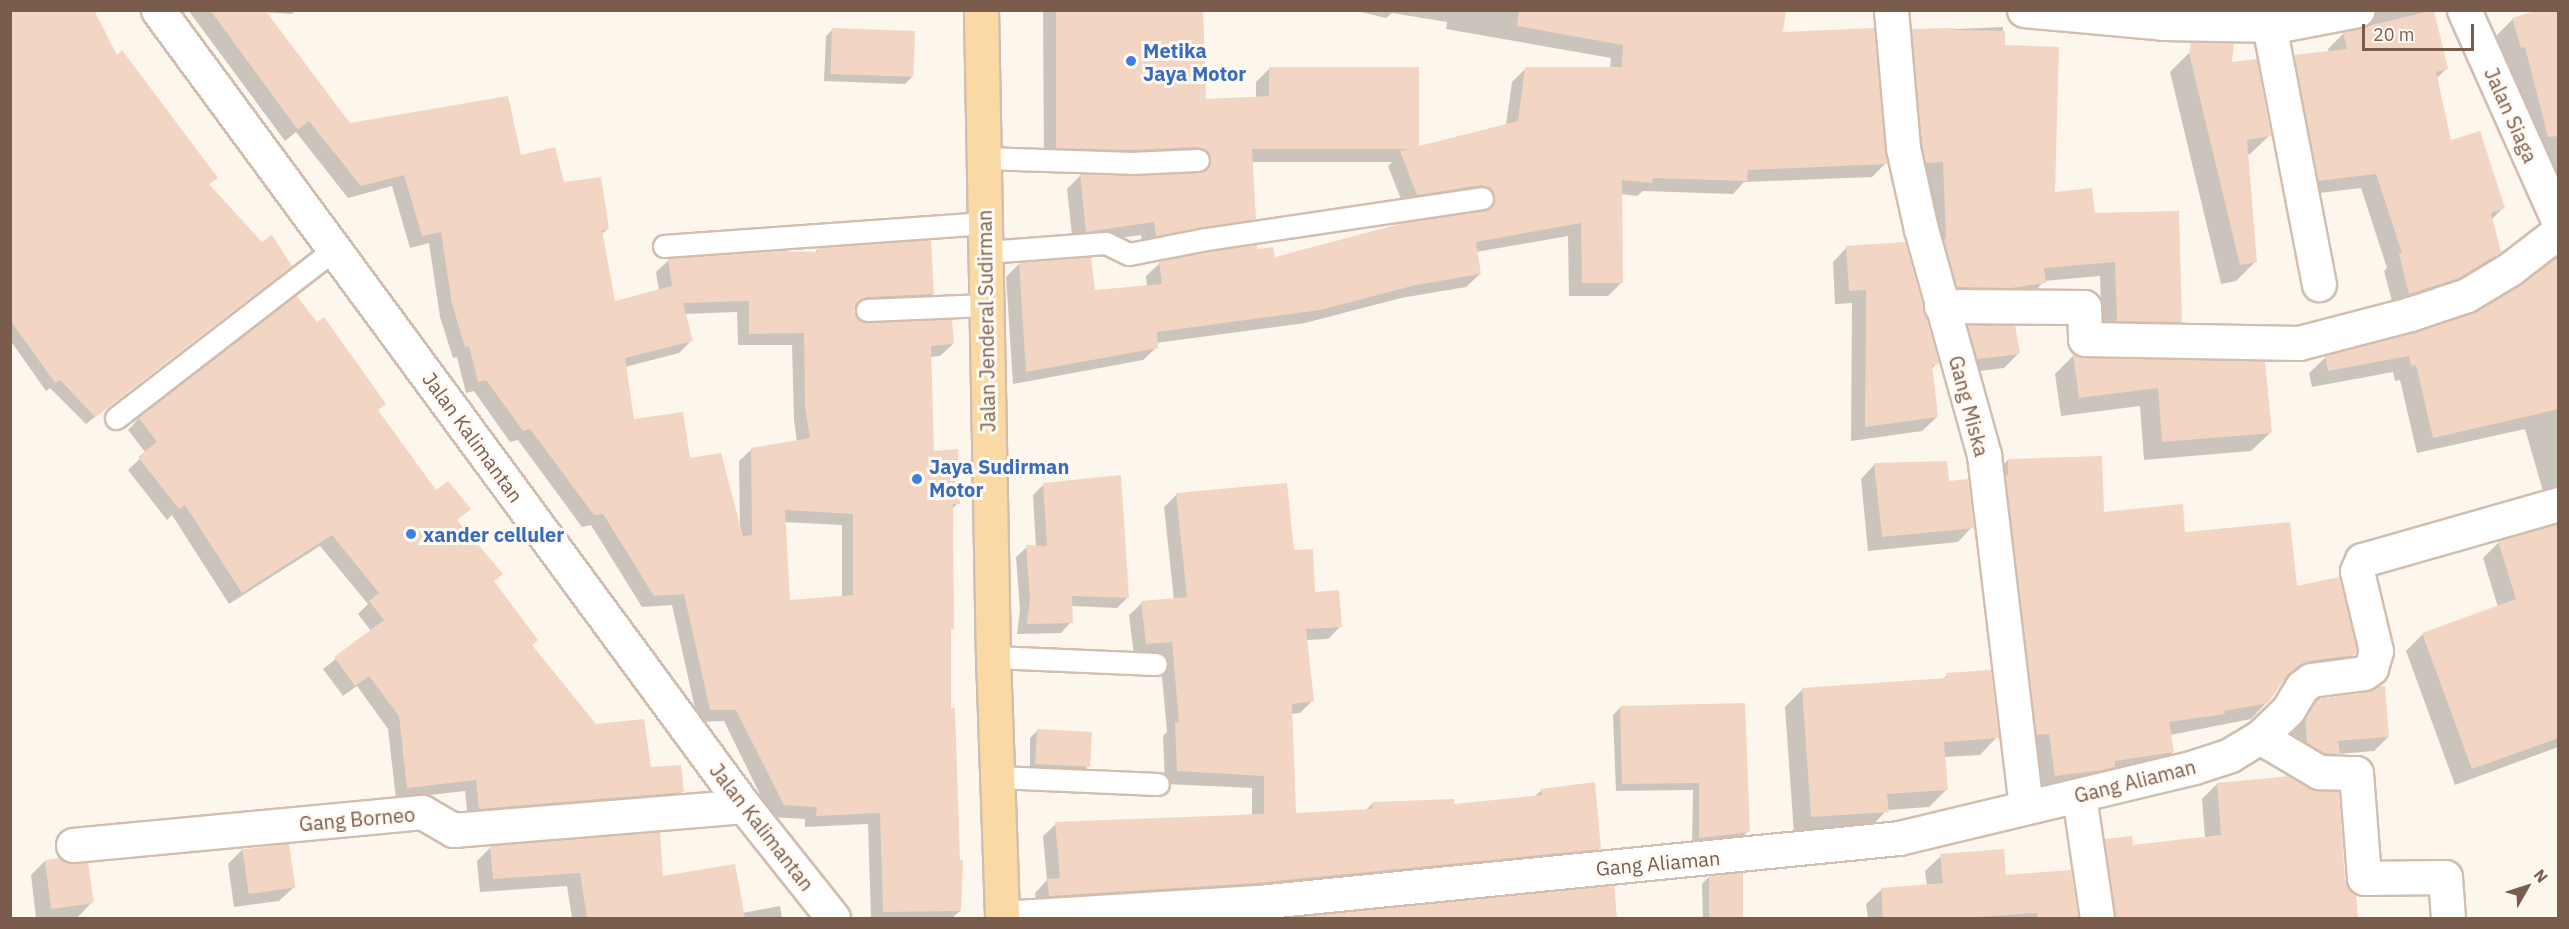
<!DOCTYPE html>
<style>
body{margin:0}
#map{position:relative;width:2569px;height:929px;overflow:hidden;background:#fdf6ec;font-family:"IBM Plex Sans",sans-serif}
div>[style]{position:absolute}
.shadow>*{inset:0;background:#0003}
.building>*{inset:0;background:#f3d5c3;transform-origin:0 0}
.roads{filter:drop-shadow(2px 0 #d1beb0) drop-shadow(-2px 0 #d1beb0) drop-shadow(0 2px #d1beb0) drop-shadow(0 -2px #d1beb0)}
.service>*{height:21px;margin:-10.5px;padding:0 10.5px;transform-origin:10.5px;border-radius:10.5px;background:#fff}
.minor>*{height:33px;margin:-16.5px;padding:0 16.5px;transform-origin:16.5px;border-radius:16.5px;background:#fff}
.secondary>*{height:33px;margin:-16.5px;padding:0 16.5px;transform-origin:16.5px;border-radius:16.5px;background:#fff}
.primary>*{height:33px;margin:-16.5px;padding:0 16.5px;transform-origin:16.5px;border-radius:16.5px;background:#fbd9a5}
.dots>*{width:16px;height:16px;translate:-50% -50%;box-sizing:border-box;border:3px solid #fffaf3;border-radius:50%}
span{translate:-50% -50%;white-space:nowrap;text-align:center;line-height:1.15;-webkit-text-stroke:6px #fffaf3;paint-order:stroke}
.shop-label{font-size:20px;color:#366cbe;font-weight:700}
.left{translate:0 -50%;text-align:left}
.street-label{font-size:20px;color:#7a5c4d}
.frame{position:absolute;inset:0;border:12px solid #7a5c4d;pointer-events:none}
.north{position:absolute;left:2497px;top:857px;width:60px;height:60px;-webkit-text-stroke:4px #fffaf3;paint-order:stroke;rotate:51deg;font-size:16px;font-weight:700;line-height:24px;text-align:center;color:#7a5c4d}
.north::after{content:'';display:block;margin:auto;width:21px;height:27px;background:#7a5c4d;clip-path:polygon(50% 0,100% 100%,50% 72%,0 100%)}
.scale{position:absolute;left:2362px;top:24px;width:112px;height:27px;box-sizing:border-box;border:3px solid #7a5c4d;border-top:0;padding-left:8px;font-size:18px;line-height:21px;white-space:nowrap;color:#7a5c4d;-webkit-text-stroke:4px #fffaf3;paint-order:stroke}
</style>
<div id="map">
<div class="shadow">
<i style="clip-path:polygon(evenodd,188px 10px,295px 10px,292px 14px,264px 12px,349px 125px,520px 157px,563px 184px,607px 229px,601px 235px,614px 303px,659px 291px,656px 272px,669px 260px,814px 254px,818px 249px,933px 294px,921px 306px,853px 309px,853px 311px,860px 322px,953px 344px,940px 356px,930px 357px,933px 453px,958px 503px,952px 509px,952px 628px,949px 631px,949px 709px,960px 911px,952px 918px,871px 918px,868px 824px,805px 827px,805px 819px,771px 817px,724px 721px,698px 722px,672px 605px,642px 607px,591px 525px,582px 527px,518px 440px,510px 442px,474px 391px,466px 393px,457px 357px,453px 358px,440px 317px,429px 243px,410px 248px,392px 186px,348px 198px,296px 132px,285px 141px,188px 10px,737px 312px,738px 345px,792px 345px,794px 420px,797px 442px,752px 449px,739px 461px,740px 527px,689px 460px,633px 421px,625px 367px,679px 353px,691px 341px,684px 314px,737px 312px,188px 10px,784px 522px,842px 525px,842px 598px,789px 602px,784px 522px)"></i>
<i style="clip-path:polygon(1043px 10px,1203px 10px,1204px 100px,1256px 98px,1256px 82px,1270px 68px,1418px 148px,1506px 125px,1512px 82px,1526px 68px,1610px 68px,1611px 58px,1446px 29px,1447px 22px,1392px 13px,1386px 18px,1352px 10px,1785px 10px,1782px 34px,1886px 163px,1872px 177px,1744px 182px,1733px 194px,1643px 191px,1637px 196px,1621px 194px,1622px 282px,1608px 296px,1569px 296px,1568px 236px,1476px 252px,1480px 274px,1466px 287px,1401px 298px,1305px 323px,1156px 343px,1157px 347px,1143px 360px,1013px 384px,1006px 277px,1019px 264px,1094px 292px,1147px 287px,1146px 276px,1160px 263px,1256px 250px,1273px 259px,1482px 211px,1478px 203px,1404px 207px,1388px 166px,1392px 162px,1251px 162px,1254px 218px,1241px 232px,1143px 248px,1141px 235px,1073px 244px,1067px 189px,1080px 176px,1132px 177px,1196px 174px,1196px 167px,1044px 161px)"></i>
<i style="clip-path:polygon(2354px 10px,2432px 10px,2447px 68px,2436px 79px,2450px 142px,2503px 208px,2491px 220px,2499px 252px,2484px 267px,2442px 293px,2394px 309px,2384px 271px,2387px 268px,2361px 188px,2303px 195px,2279px 72px,2295px 57px,2329px 53px,2328px 49px,2344px 33px,2361px 30px,2362px 23px)"></i>
<i style="clip-path:polygon(2558px 10px,2558px 209px,2529px 140px,2509px 62px,2505px 63px,2497px 35px,2513px 19px)"></i>
<i style="clip-path:polygon(2003px 27px,2003px 47px,2053px 193px,2093px 215px,2181px 321px,2166px 337px,2102px 336px,2100px 276px,2044px 281px,2029px 298px,1942px 302px,1931px 254px,1929px 177px,1911px 177px,1897px 46px,1912px 31px)"></i>
<i style="clip-path:polygon(833px 29px,912px 77px,905px 84px,824px 81px,826px 36px)"></i>
<i style="clip-path:polygon(2189px 53px,2230px 64px,2270px 135px,2250px 154px,2246px 155px,2255px 262px,2236px 281px,2221px 284px,2170px 72px)"></i>
<i style="clip-path:polygon(116px 57px,216px 178px,208px 185px,262px 244px,290px 266px,86px 424px,50px 388px,46px 391px,10px 340px,10px 323px)"></i>
<i style="clip-path:polygon(1847px 247px,1937px 363px,1931px 369px,1937px 417px,1922px 431px,1851px 441px,1852px 303px,1835px 304px,1833px 262px)"></i>
<i style="clip-path:polygon(2558px 268px,2558px 513px,2546px 502px,2525px 429px,2417px 453px,2400px 380px,2395px 381px,2393px 372px,2312px 387px,2309px 373px,2326px 357px,2415px 334px,2474px 314px)"></i>
<i style="clip-path:polygon(1968px 326px,2018px 354px,2004px 368px,1963px 373px,1954px 341px)"></i>
<i style="clip-path:polygon(2073px 356px,2084px 359px,2264px 363px,2270px 433px,2251px 451px,2144px 460px,2140px 406px,2061px 416px,2055px 374px)"></i>
<i style="clip-path:polygon(384px 404px,377px 411px,436px 493px,469px 509px,456px 521px,531px 646px,596px 726px,682px 792px,670px 803px,468px 820px,465px 791px,396px 799px,388px 729px,357px 686px,343px 696px,323px 669px,371px 631px,358px 614px,368px 604px,320px 546px,229px 604px,172px 515px,167px 520px,128px 470px,146px 453px,128px 430px,139px 418px)"></i>
<i style="clip-path:polygon(2008px 460px,2103px 513px,2184px 534px,2296px 588px,2354px 654px,2337px 671px,2282px 681px,2267px 702px,2251px 719px,2170px 735px,2173px 752px,2156px 768px,2039px 791px,1992px 476px)"></i>
<i style="clip-path:polygon(1875px 464px,1948px 483px,1972px 527px,1958px 542px,1868px 551px,1861px 479px)"></i>
<i style="clip-path:polygon(1044px 484px,1128px 597px,1117px 608px,1071px 606px,1071px 622px,1061px 633px,1017px 634px,1020px 610px,1016px 557px,1027px 547px,1036px 547px,1033px 495px)"></i>
<i style="clip-path:polygon(1177px 494px,1292px 552px,1314px 593px,1341px 626px,1328px 639px,1306px 640px,1312px 701px,1300px 713px,1290px 714px,1294px 815px,1365px 811px,1373px 803px,1453px 806px,1534px 797px,1542px 790px,1600px 848px,1587px 861px,1037px 908px,1035px 893px,1047px 880px,1043px 836px,1056px 824px,1252px 816px,1252px 788px,1165px 784px,1163px 736px,1167px 732px,1160px 654px,1134px 656px,1129px 615px,1142px 603px,1174px 600px,1164px 507px)"></i>
<i style="clip-path:polygon(2499px 542px,2558px 596px,2558px 747px,2455px 785px,2406px 651px,2422px 635px,2498px 607px,2483px 558px)"></i>
<i style="clip-path:polygon(1947px 675px,1997px 737px,1980px 755px,1944px 757px,1946px 790px,1929px 807px,1887px 810px,1869px 829px,1794px 834px,1785px 707px,1803px 689px,1942px 680px)"></i>
<i style="clip-path:polygon(2367px 693px,2388px 737px,2374px 751px,2337px 754px,2324px 768px,2293px 757px,2291px 734px,2304px 714px,2319px 699px)"></i>
<i style="clip-path:polygon(1743px 705px,1748px 831px,1741px 838px,1692px 844px,1693px 790px,1616px 791px,1613px 715px,1620px 708px)"></i>
<i style="clip-path:polygon(1037px 731px,1088px 766px,1081px 773px,1030px 771px,1030px 738px)"></i>
<i style="clip-path:polygon(2217px 784px,2344px 880px,2347px 890px,2355px 896px,2357px 918px,2099px 918px,2090px 856px,2105px 841px,2132px 847px,2205px 838px,2202px 799px)"></i>
<i style="clip-path:polygon(491px 847px,662px 878px,742px 913px,780px 906px,782px 918px,572px 918px,567px 886px,480px 892px,477px 861px)"></i>
<i style="clip-path:polygon(243px 849px,294px 887px,279px 901px,234px 907px,228px 864px)"></i>
<i style="clip-path:polygon(1941px 856px,2005px 877px,2070px 871px,2078px 918px,1868px 918px,1866px 904px,1882px 889px,1927px 886px,1925px 871px)"></i>
<i style="clip-path:polygon(45px 861px,92px 902px,78px 917px,36px 918px,31px 875px)"></i>
<i style="clip-path:polygon(1742px 874px,1742px 918px,1703px 918px,1702px 884px,1709px 877px)"></i>
<i style="clip-path:polygon(1612px 887px,1615px 918px,1297px 918px)"></i>
</div>
<div class="building">
<i style="clip-path:polygon(10px 10px,94px 10px,117px 55px,122px 50px,218px 178px,209px 184px,262px 242px,272px 235px,292px 266px,95px 417px,60px 380px,55px 383px,10px 320px)"></i>
<i style="clip-path:polygon(evenodd,210px 10px,265px 10px,350px 123px,508px 96px,521px 155px,555px 147px,564px 182px,601px 177px,609px 229px,602px 230px,615px 301px,672px 286px,668px 259px,778px 251px,818px 252px,818px 248px,931px 240px,934px 294px,866px 297px,856px 304px,854px 311px,861px 321px,868px 323px,952px 319px,954px 344px,931px 346px,934px 451px,958px 449px,960px 504px,953px 504px,954px 629px,951px 629px,951px 708px,955px 708px,960px 860px,963px 860px,961px 911px,883px 912px,880px 813px,816px 816px,817px 807px,784px 805px,736px 710px,710px 710px,684px 594px,654px 596px,603px 514px,594px 515px,530px 429px,523px 431px,486px 380px,478px 382px,469px 346px,465px 347px,452px 304px,441px 232px,422px 236px,404px 175px,361px 186px,309px 121px,298px 130px,210px 10px,749px 301px,749px 334px,804px 333px,805px 407px,810px 438px,751px 448px,752px 535px,743px 536px,721px 453px,690px 458px,683px 412px,634px 419px,625px 358px,693px 341px,683px 303px,749px 301px,210px 10px,785px 510px,853px 514px,853px 595px,790px 600px,785px 510px)"></i>
<i style="clip-path:polygon(1056px 10px,1203px 10px,1206px 99px,1269px 96px,1269px 67px,1419px 67px,1419px 146px,1518px 121px,1525px 67px,1622px 67px,1623px 45px,1517px 26px,1519px 10px,1786px 10px,1783px 32px,1874px 28px,1887px 164px,1748px 170px,1747px 181px,1653px 178px,1652px 183px,1622px 180px,1623px 283px,1582px 283px,1581px 223px,1476px 242px,1481px 274px,1416px 285px,1320px 310px,1157px 332px,1158px 348px,1026px 372px,1019px 262px,1091px 257px,1095px 290px,1162px 284px,1159px 261px,1257px 244px,1257px 249px,1273px 247px,1275px 257px,1407px 222px,1484px 211px,1490px 208px,1495px 197px,1492px 190px,1481px 185px,1417px 195px,1400px 151px,1409px 149px,1252px 149px,1256px 219px,1156px 236px,1154px 222px,1086px 232px,1080px 174px,1132px 176px,1199px 173px,1209px 166px,1211px 159px,1204px 149px,1197px 147px,1131px 150px,1056px 148px)"></i>
<i style="clip-path:polygon(2434px 10px,2448px 69px,2436px 72px,2451px 140px,2480px 131px,2505px 208px,2491px 213px,2501px 252px,2459px 278px,2409px 294px,2399px 254px,2402px 253px,2376px 174px,2318px 181px,2294px 55px,2347px 49px,2343px 32px)"></i>
<i style="clip-path:polygon(2538px 10px,2559px 10px,2559px 136px,2548px 137px,2525px 47px,2521px 48px,2512px 18px)"></i>
<i style="left:832px;top:28px;width:83px;height:46px;rotate:2deg"></i>
<i style="clip-path:polygon(1954px 28px,1954px 30px,2005px 31px,2005px 45px,2059px 47px,2055px 192px,2092px 188px,2095px 213px,2179px 211px,2182px 322px,2117px 321px,2115px 262px,2044px 268px,2046px 283px,2011px 288px,1957px 287px,1943px 239px,1946px 239px,1943px 162px,1925px 163px,1922px 145px,1911px 29px)"></i>
<i style="clip-path:polygon(2191px 42px,2234px 43px,2232px 62px,2257px 59px,2271px 136px,2247px 140px,2257px 262px,2240px 265px,2189px 53px)"></i>
<i style="clip-path:polygon(1905px 242px,1939px 364px,1932px 365px,1938px 417px,1865px 427px,1866px 290px,1849px 291px,1846px 246px)"></i>
<i style="clip-path:polygon(2559px 255px,2559px 409px,2433px 438px,2416px 365px,2411px 366px,2409px 356px,2328px 371px,2325px 356px,2415px 332px,2473px 313px,2520px 285px)"></i>
<i style="clip-path:polygon(296px 295px,317px 322px,324px 317px,386px 404px,378px 410px,436px 490px,448px 481px,471px 509px,457px 520px,503px 574px,494px 581px,538px 640px,532px 645px,596px 724px,644px 719px,651px 767px,681px 765px,684px 792px,479px 809px,476px 780px,407px 788px,399px 716px,369px 676px,355px 686px,334px 657px,384px 620px,369px 601px,379px 593px,332px 535px,242px 593px,185px 505px,179px 509px,138px 457px,157px 442px,138px 417px)"></i>
<i style="clip-path:polygon(1967px 325px,2015px 325px,2020px 354px,1977px 359px)"></i>
<i style="clip-path:polygon(2073px 354px,2085px 358px,2265px 361px,2272px 433px,2162px 442px,2158px 388px,2079px 398px)"></i>
<i style="clip-path:polygon(2102px 456px,2104px 512px,2183px 504px,2185px 532px,2290px 522px,2297px 586px,2339px 577px,2357px 650px,2355px 655px,2309px 661px,2299px 665px,2286px 677px,2268px 703px,2224px 711px,2225px 714px,2169px 722px,2174px 752px,2115px 761px,2115px 767px,2102px 770px,2055px 776px,2049px 734px,2036px 735px,2005px 476px,2008px 475px,2008px 459px)"></i>
<i style="clip-path:polygon(1947px 461px,1949px 481px,1968px 479px,1974px 528px,1882px 537px,1874px 463px)"></i>
<i style="clip-path:polygon(1121px 475px,1129px 598px,1072px 596px,1073px 623px,1027px 624px,1030px 599px,1026px 545px,1047px 546px,1043px 483px)"></i>
<i style="clip-path:polygon(1287px 483px,1294px 550px,1313px 549px,1315px 592px,1339px 590px,1342px 627px,1306px 629px,1314px 701px,1292px 704px,1296px 813px,1372px 809px,1372px 802px,1454px 799px,1454px 804px,1542px 795px,1541px 789px,1595px 782px,1601px 849px,1256px 883px,1049px 896px,1047px 879px,1060px 878px,1055px 822px,1264px 814px,1264px 776px,1177px 771px,1175px 722px,1179px 722px,1172px 642px,1146px 644px,1141px 601px,1187px 597px,1176px 493px)"></i>
<i style="clip-path:polygon(2559px 523px,2559px 738px,2472px 769px,2422px 633px,2516px 599px,2498px 541px)"></i>
<i style="clip-path:polygon(1991px 670px,1999px 738px,1944px 742px,1948px 790px,1887px 794px,1889px 812px,1811px 817px,1802px 688px,1947px 678px,1946px 673px)"></i>
<i style="clip-path:polygon(2378px 686px,2385px 686px,2389px 737px,2338px 741px,2340px 754px,2324px 753px,2307px 743px,2305px 718px,2316px 700px,2366px 692px)"></i>
<i style="clip-path:polygon(1745px 703px,1750px 832px,1699px 838px,1699px 783px,1622px 784px,1620px 706px)"></i>
<i style="left:1037px;top:729px;width:55px;height:35px;rotate:3deg"></i>
<i style="clip-path:polygon(2290px 776px,2310px 788px,2339px 791px,2345px 879px,2349px 889px,2356px 895px,2358px 918px,2115px 918px,2104px 839px,2132px 836px,2133px 845px,2221px 835px,2217px 783px)"></i>
<i style="clip-path:polygon(660px 832px,663px 876px,735px 864px,745px 918px,587px 918px,580px 873px,493px 879px,490px 846px)"></i>
<i style="left:289px;top:843px;width:45px;height:47px;rotate:82deg"></i>
<i style="clip-path:polygon(2004px 849px,2006px 875px,2071px 870px,2078px 918px,2037px 918px,2037px 913px,1964px 918px,1883px 918px,1881px 888px,1943px 883px,1940px 854px)"></i>
<i style="clip-path:polygon(60px 858px,74px 864px,88px 862px,94px 903px,51px 909px,45px 860px)"></i>
<i style="left:1743px;top:872px;width:46px;height:34px;rotate:90deg"></i>
<i style="clip-path:polygon(1614px 885px,1617px 918px,1281px 918px)"></i>
</div>
<div class="roads">
<div class="service">
<i style="left:984px;top:158px;width:147px;rotate:1.9deg"></i>
<i style="left:1131px;top:163px;width:67px;rotate:-2.6deg"></i>
<i style="left:664px;top:246px;width:322px;rotate:-4.1deg"></i>
<i style="left:987px;top:252px;width:119px;rotate:-4.3deg"></i>
<i style="left:1106px;top:243px;width:25px;rotate:26deg"></i>
<i style="left:1129px;top:254px;width:78px;rotate:-11deg"></i>
<i style="left:1206px;top:239px;width:279px;rotate:-8.4deg"></i>
<i style="left:867px;top:310px;width:119px;rotate:-2.4deg"></i>
<i style="left:116px;top:418px;width:277px;rotate:-37.7deg"></i>
<i style="left:993px;top:657px;width:163px;rotate:2.5deg"></i>
<i style="left:997px;top:777px;width:161px;rotate:2.5deg"></i>
</div>
<div class="minor">
<i style="left:1891px;top:10px;width:139px;rotate:85deg"></i>
<i style="left:1903px;top:148px;width:83px;rotate:77.5deg"></i>
<i style="left:1921px;top:229px;width:235px;rotate:74.4deg"></i>
<i style="left:1984px;top:455px;width:354px;rotate:83.2deg"></i>
<i style="left:2024px;top:10px;width:140px;rotate:5.3deg"></i>
<i style="left:2163px;top:23px;width:117px;rotate:1deg"></i>
<i style="left:2280px;top:25px;width:79px;rotate:-10.9deg"></i>
<i style="left:2464px;top:10px;width:230px;rotate:65.9deg"></i>
<i style="left:2269px;top:25px;width:264px;rotate:79.1deg"></i>
<i style="left:1941px;top:306px;width:143px;rotate:0.4deg"></i>
<i style="left:2084px;top:307px;width:32px;rotate:88deg"></i>
<i style="left:2085px;top:339px;width:214px;rotate:1.1deg"></i>
<i style="left:2299px;top:343px;width:115px;rotate:-14.6deg"></i>
<i style="left:2410px;top:314px;width:60px;rotate:-18.4deg"></i>
<i style="left:2467px;top:295px;width:50px;rotate:-31.2deg"></i>
<i style="left:2510px;top:269px;width:61px;rotate:-37.6deg"></i>
<i style="left:2260px;top:737px;width:69px;rotate:30.7deg"></i>
<i style="left:2319px;top:772px;width:37px;rotate:2deg"></i>
<i style="left:2356px;top:773px;width:105px;rotate:85.6deg"></i>
<i style="left:2364px;top:878px;width:81px;rotate:-0.7deg"></i>
<i style="left:2445px;top:877px;width:41px;rotate:85.8deg"></i>
<i style="left:2079px;top:796px;width:123px;rotate:81.6deg"></i>
<i style="left:73px;top:845px;width:351px;rotate:-5.4deg"></i>
<i style="left:422px;top:812px;width:36px;rotate:30deg"></i>
<i style="left:453px;top:830px;width:292px;rotate:-4.7deg"></i>
<i style="left:1002px;top:918px;width:256px;rotate:-3.6deg"></i>
<i style="left:1258px;top:902px;width:644px;rotate:-5.7deg"></i>
<i style="left:1899px;top:838px;width:303px;rotate:-13.5deg"></i>
<i style="left:2194px;top:767px;width:38px;rotate:-18deg"></i>
<i style="left:2230px;top:755px;width:35px;rotate:-31deg"></i>
<i style="left:2260px;top:737px;width:39px;rotate:-44deg"></i>
<i style="left:2288px;top:710px;width:27px;rotate:-59deg"></i>
<i style="left:2302px;top:687px;width:11px;rotate:-38deg"></i>
<i style="left:2311px;top:680px;width:53px;rotate:-7.5deg"></i>
<i style="left:2364px;top:673px;width:9px;rotate:-36deg"></i>
<i style="left:2371px;top:668px;width:18px;rotate:-74deg"></i>
<i style="left:2376px;top:651px;width:82px;rotate:-103.4deg"></i>
<i style="left:2357px;top:571px;width:12px;rotate:-66deg"></i>
<i style="left:2362px;top:560px;width:204px;rotate:-15.9deg"></i>
</div>
<div class="secondary">
<i style="left:158px;top:10px;width:988px;rotate:53.64deg"></i>
<i style="left:744px;top:806px;width:143px;rotate:51.5deg"></i>
</div>
<div class="primary">
<i style="left:981px;top:10px;width:647px;rotate:88.94deg"></i>
<i style="left:993px;top:657px;width:261px;rotate:88deg"></i>
</div>
</div>
<div class="dots">
<i style="left:1131px;top:61px;background:#3f7fe0"></i>
<i style="left:917px;top:479px;background:#3f7fe0"></i>
<i style="left:411px;top:534px;background:#3f7fe0"></i>
</div>
<div class="shop-label">
<span class="left" style="left:1143px;top:62px">Metika<br>Jaya Motor</span>
<span class="left" style="left:929px;top:478px">Jaya Sudirman<br>Motor</span>
<span class="left" style="left:423px;top:534px">xander celluler</span>
</div>
<div class="street-label">
<span style="left:2511px;top:115px;rotate:66deg">Jalan Siaga</span>
<span style="left:986px;top:321px;rotate:-91deg">Jalan Jenderal Sudirman</span>
<span style="left:1969px;top:406px;rotate:75deg">Gang Miska</span>
<span style="left:473px;top:437px;rotate:54deg">Jalan Kalimantan</span>
<span style="left:2135px;top:781px;rotate:-14deg">Gang Aliaman</span>
<span style="left:357px;top:819px;rotate:-5deg">Gang Borneo</span>
<span style="left:762px;top:827px;rotate:52deg">Jalan Kalimantan</span>
<span style="left:1658px;top:863px;rotate:-5deg">Gang Aliaman</span>
</div>
<div class="frame"></div>
<div class="north">N</div>
<div class="scale">20 m</div>
</div>
